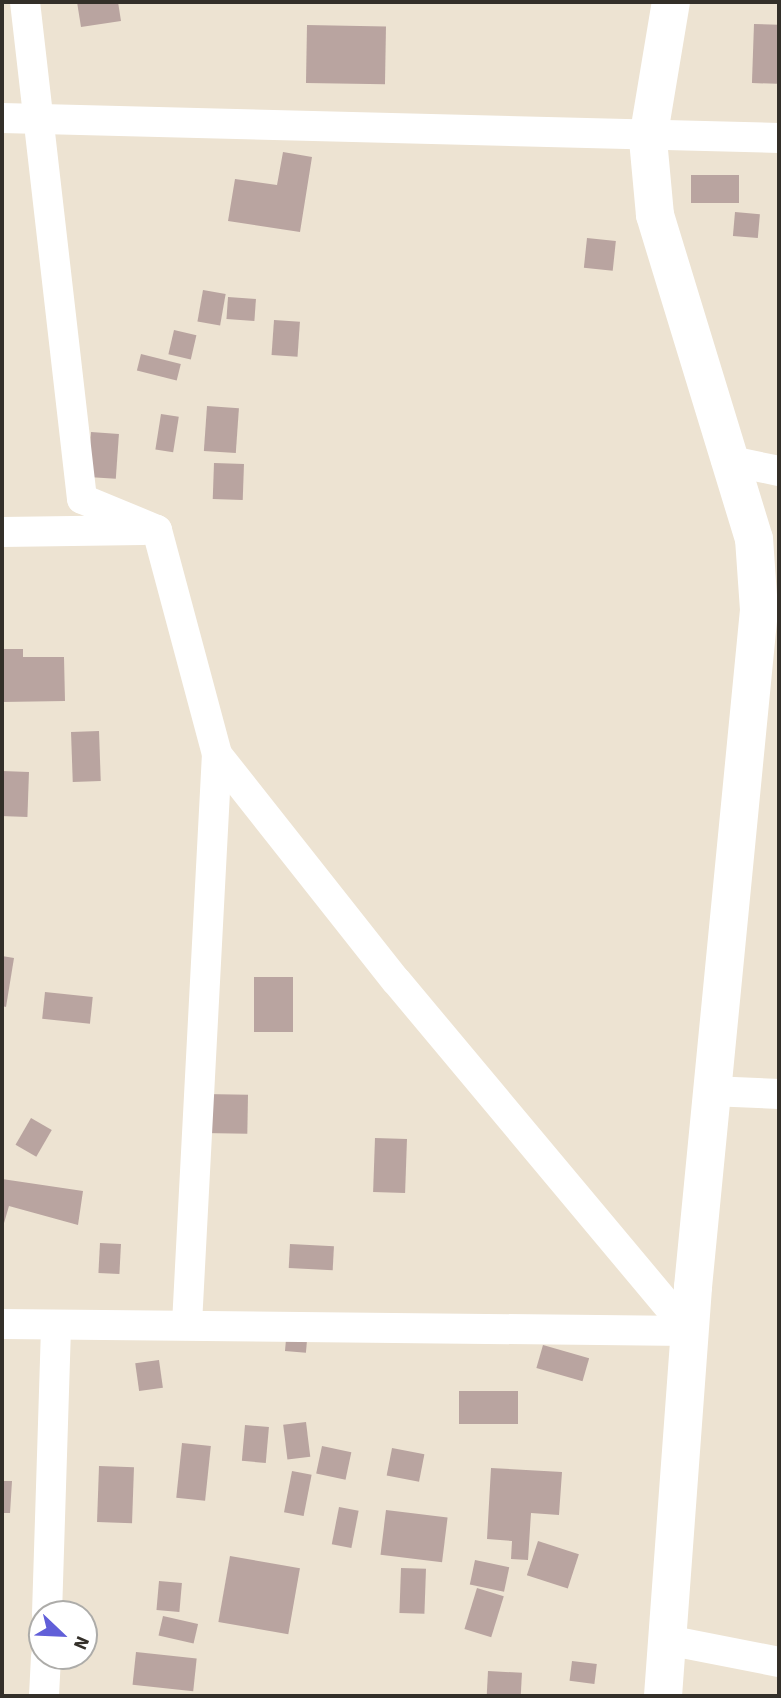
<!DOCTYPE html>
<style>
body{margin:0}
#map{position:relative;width:781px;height:1698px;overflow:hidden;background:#ede3d2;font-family:"Source Sans 3",sans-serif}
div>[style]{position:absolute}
.building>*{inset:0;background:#b9a4a0;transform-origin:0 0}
.street>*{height:30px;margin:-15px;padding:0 15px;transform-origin:15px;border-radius:15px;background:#fff}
.secondary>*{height:38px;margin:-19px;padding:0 19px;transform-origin:19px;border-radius:19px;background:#fff}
span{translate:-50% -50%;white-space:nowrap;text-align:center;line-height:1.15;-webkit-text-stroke:7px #fff;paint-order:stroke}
.frame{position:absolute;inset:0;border:4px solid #332f29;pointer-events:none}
.north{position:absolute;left:28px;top:1600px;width:70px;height:70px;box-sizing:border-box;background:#fff;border:2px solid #adaca9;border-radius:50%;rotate:113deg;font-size:19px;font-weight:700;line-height:28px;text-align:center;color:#332f29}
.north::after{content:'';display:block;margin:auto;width:24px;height:32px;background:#615fd8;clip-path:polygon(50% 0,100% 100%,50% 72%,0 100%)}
</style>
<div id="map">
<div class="building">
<i style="clip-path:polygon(77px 2px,118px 2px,121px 21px,81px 27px)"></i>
<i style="left:754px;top:24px;width:25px;height:59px;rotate:2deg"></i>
<i style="left:307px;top:25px;width:79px;height:58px;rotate:1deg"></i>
<i style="clip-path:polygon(283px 152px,312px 157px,300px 232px,228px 221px,235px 179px,277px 185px)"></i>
<i style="left:691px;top:175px;width:48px;height:28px"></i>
<i style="left:735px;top:212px;width:25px;height:24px;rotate:5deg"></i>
<i style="left:587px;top:238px;width:29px;height:30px;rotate:6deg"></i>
<i style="left:203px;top:290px;width:23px;height:32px;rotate:10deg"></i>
<i style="left:228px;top:297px;width:28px;height:22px;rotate:4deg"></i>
<i style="left:274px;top:320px;width:26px;height:35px;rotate:4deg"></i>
<i style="left:174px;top:330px;width:23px;height:25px;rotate:13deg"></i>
<i style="left:141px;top:354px;width:41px;height:17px;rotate:14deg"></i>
<i style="left:207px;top:406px;width:32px;height:45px;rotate:4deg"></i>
<i style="left:161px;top:414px;width:18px;height:36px;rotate:9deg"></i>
<i style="left:91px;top:432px;width:28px;height:45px;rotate:4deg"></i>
<i style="left:214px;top:463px;width:30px;height:36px;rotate:2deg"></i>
<i style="clip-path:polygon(2px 649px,23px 649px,23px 657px,64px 657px,65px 701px,2px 702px)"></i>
<i style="left:99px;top:731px;width:50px;height:28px;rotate:88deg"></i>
<i style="left:2px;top:771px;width:27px;height:45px;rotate:2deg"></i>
<i style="clip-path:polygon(2px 956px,14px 958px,6px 1007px,2px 1006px)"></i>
<i style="left:254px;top:977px;width:39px;height:55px"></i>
<i style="left:45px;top:992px;width:48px;height:27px;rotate:6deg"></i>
<i style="left:204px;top:1094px;width:44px;height:39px;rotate:1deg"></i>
<i style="left:31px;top:1118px;width:24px;height:31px;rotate:30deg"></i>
<i style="left:375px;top:1138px;width:32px;height:54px;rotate:2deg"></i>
<i style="clip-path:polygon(2px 1179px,83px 1191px,78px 1225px,9px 1206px,2px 1230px)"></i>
<i style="left:100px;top:1243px;width:21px;height:30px;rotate:3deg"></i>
<i style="left:290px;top:1244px;width:44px;height:24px;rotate:3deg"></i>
<i style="left:287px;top:1328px;width:21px;height:23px;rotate:5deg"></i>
<i style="left:543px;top:1345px;width:48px;height:24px;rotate:16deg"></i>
<i style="left:159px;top:1360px;width:28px;height:24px;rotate:82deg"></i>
<i style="left:459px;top:1391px;width:59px;height:33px"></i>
<i style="left:306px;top:1422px;width:35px;height:23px;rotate:83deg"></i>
<i style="left:245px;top:1425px;width:24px;height:36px;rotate:5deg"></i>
<i style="left:182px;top:1443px;width:29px;height:55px;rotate:6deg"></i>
<i style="left:322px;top:1446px;width:30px;height:28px;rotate:12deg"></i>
<i style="left:392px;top:1448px;width:33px;height:28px;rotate:11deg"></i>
<i style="left:99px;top:1466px;width:35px;height:56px;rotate:2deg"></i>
<i style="clip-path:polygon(491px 1468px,562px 1472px,559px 1515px,531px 1513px,528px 1560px,511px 1559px,512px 1541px,487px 1539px)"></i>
<i style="left:292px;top:1471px;width:20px;height:42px;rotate:11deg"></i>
<i style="clip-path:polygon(2px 1481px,12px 1481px,10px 1513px,2px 1513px)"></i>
<i style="left:339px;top:1507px;width:20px;height:38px;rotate:11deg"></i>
<i style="left:386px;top:1510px;width:62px;height:45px;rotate:7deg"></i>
<i style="left:538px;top:1541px;width:43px;height:36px;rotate:18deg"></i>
<i style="left:230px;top:1556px;width:71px;height:67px;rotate:10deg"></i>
<i style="left:475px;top:1560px;width:35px;height:25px;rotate:12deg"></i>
<i style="left:401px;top:1568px;width:25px;height:45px;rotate:2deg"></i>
<i style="left:159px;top:1581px;width:23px;height:29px;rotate:5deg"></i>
<i style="left:477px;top:1588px;width:28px;height:43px;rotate:17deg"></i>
<i style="left:163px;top:1616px;width:36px;height:20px;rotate:13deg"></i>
<i style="left:136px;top:1652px;width:61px;height:33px;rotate:6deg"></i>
<i style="left:572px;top:1661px;width:25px;height:20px;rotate:7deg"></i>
<i style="left:488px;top:1671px;width:34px;height:25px;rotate:3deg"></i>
</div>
<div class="street">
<i style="left:2px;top:118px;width:777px;rotate:1.47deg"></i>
<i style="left:726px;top:460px;width:54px;rotate:11.7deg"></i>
<i style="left:2px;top:532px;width:141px;rotate:-0.8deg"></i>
<i style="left:710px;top:1091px;width:69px;rotate:2.5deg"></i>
<i style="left:2px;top:1324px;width:687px;rotate:0.58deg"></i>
<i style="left:689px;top:1331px;width:456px;rotate:-129.9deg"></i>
<i style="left:396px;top:981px;width:289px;rotate:-128.3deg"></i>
<i style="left:217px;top:754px;width:232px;rotate:-105deg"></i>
<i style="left:157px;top:530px;width:81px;rotate:-157.5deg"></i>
<i style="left:82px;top:499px;width:500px;rotate:-96.54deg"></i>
<i style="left:187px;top:1324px;width:571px;rotate:-86.99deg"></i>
<i style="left:47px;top:1614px;width:289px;rotate:-88.2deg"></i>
<i style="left:667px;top:1640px;width:114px;rotate:11.1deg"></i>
<i style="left:44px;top:1696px;width:40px;rotate:-87.1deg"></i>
</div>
<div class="secondary">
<i style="left:663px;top:1696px;width:410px;rotate:-85.8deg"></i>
<i style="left:693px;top:1287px;width:680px;rotate:-84.43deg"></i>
<i style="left:759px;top:610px;width:71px;rotate:-94deg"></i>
<i style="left:754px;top:539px;width:339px;rotate:-107deg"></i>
<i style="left:655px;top:215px;width:76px;rotate:-95.3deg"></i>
<i style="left:648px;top:139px;width:139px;rotate:-80.5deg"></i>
</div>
<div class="frame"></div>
<div class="north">N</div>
</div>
